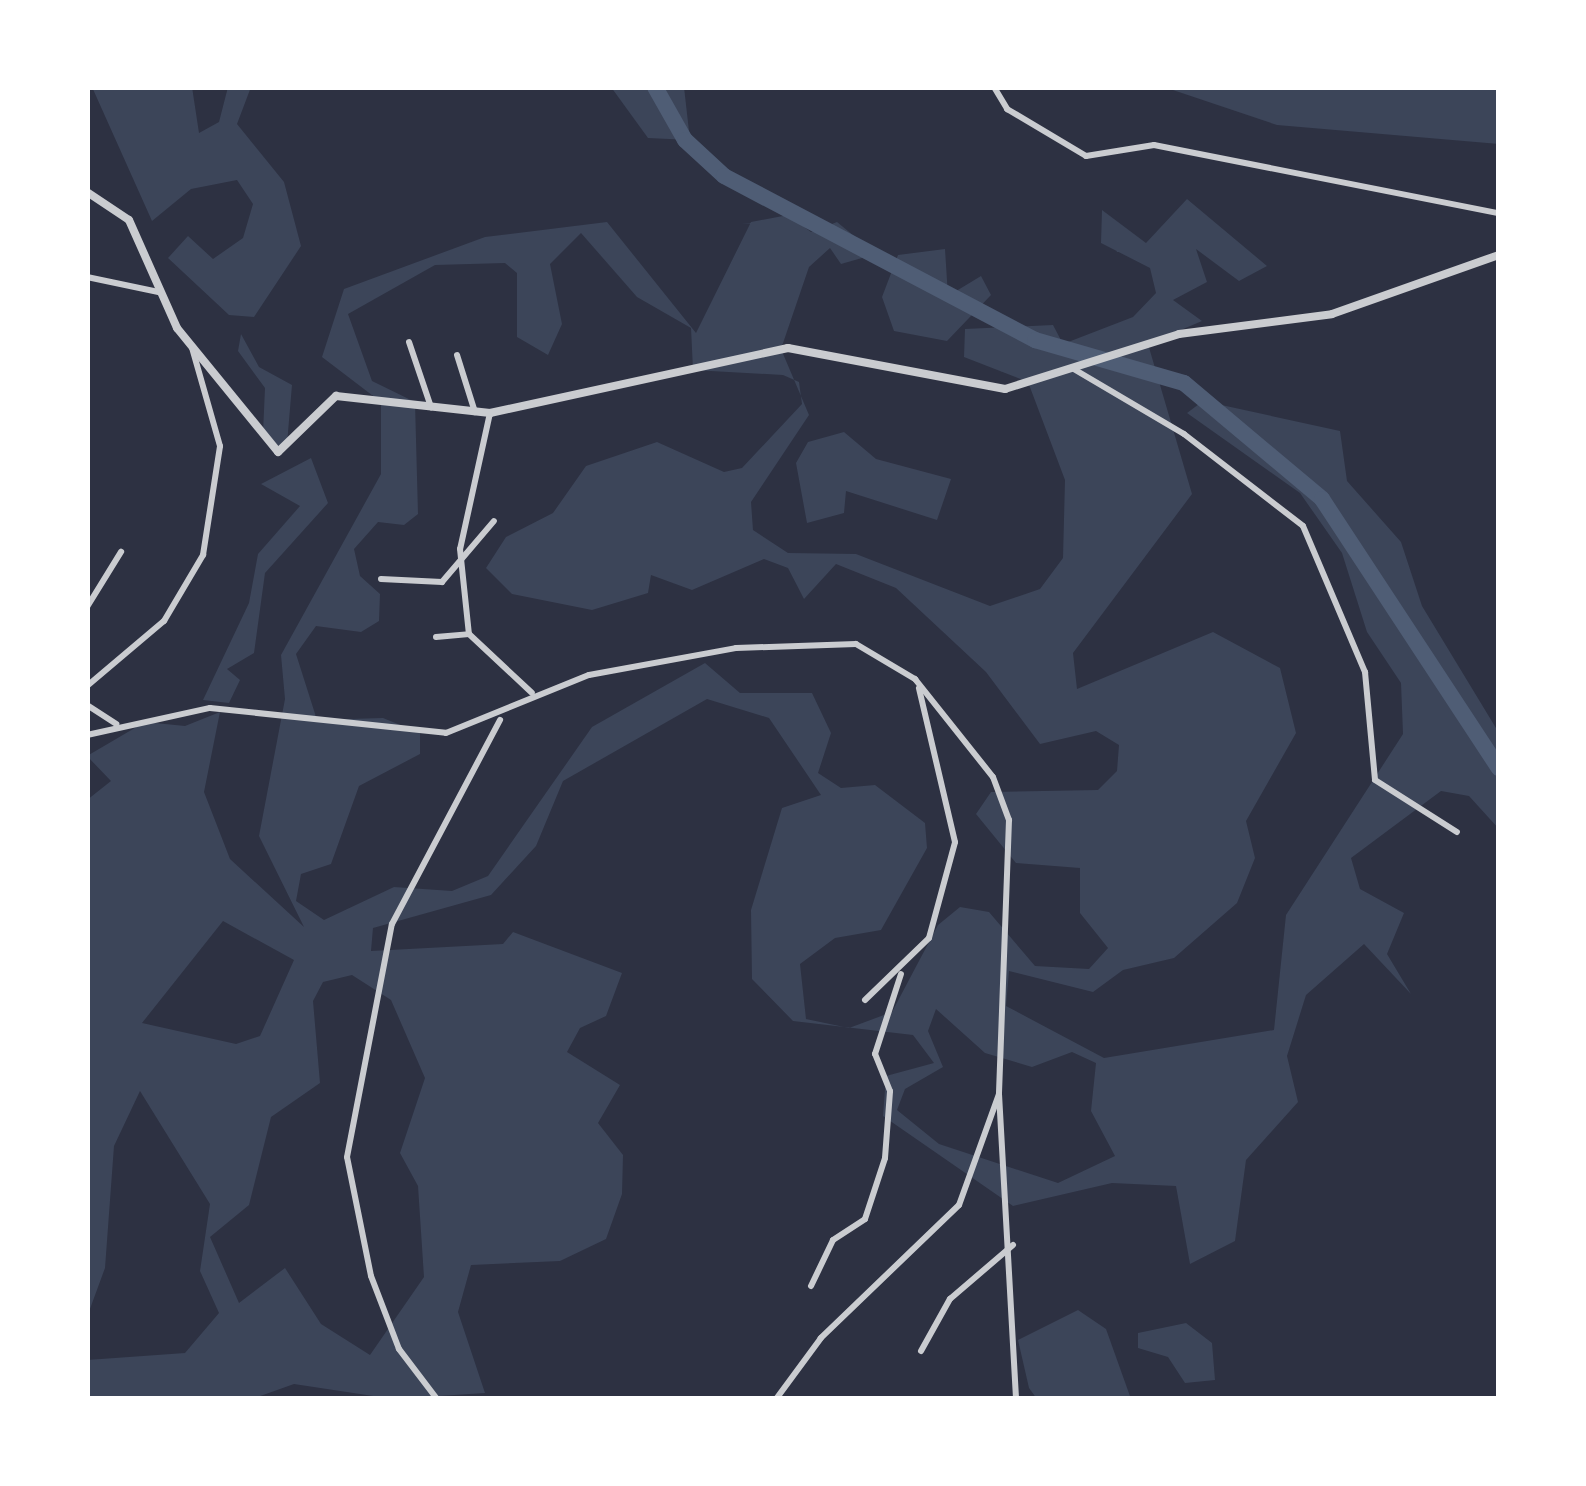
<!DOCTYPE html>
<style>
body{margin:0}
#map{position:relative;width:1586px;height:1486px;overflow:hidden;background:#2d3142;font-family:"Work Sans",sans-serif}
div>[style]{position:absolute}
.green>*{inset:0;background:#3c4559}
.river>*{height:16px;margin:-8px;padding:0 8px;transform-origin:8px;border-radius:8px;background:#4f5d75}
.minor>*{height:6px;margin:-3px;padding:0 3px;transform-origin:3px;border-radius:3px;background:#caccd0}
.tertiary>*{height:8px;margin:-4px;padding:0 4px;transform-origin:4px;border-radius:4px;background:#caccd0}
span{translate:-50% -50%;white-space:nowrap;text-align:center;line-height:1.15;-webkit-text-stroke:12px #fff;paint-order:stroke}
.frame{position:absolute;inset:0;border:90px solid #fff;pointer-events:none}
</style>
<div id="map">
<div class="green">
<i style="clip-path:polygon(92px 87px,192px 87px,199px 133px,219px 122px,228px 87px,251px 87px,237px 124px,284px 182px,301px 246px,254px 317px,229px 315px,168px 258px,188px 236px,213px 259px,243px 238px,253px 204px,237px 180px,191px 189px,152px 221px)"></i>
<i style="clip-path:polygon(611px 87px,684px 87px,690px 140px,648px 138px)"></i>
<i style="clip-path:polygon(1164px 87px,1499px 87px,1499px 144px,1277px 125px)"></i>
<i style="clip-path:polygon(evenodd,1187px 199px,1267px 266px,1239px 281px,1196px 249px,1207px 282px,1173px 300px,1202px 321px,1148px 344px,1192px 494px,1073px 653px,1077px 689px,1213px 632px,1280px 668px,1296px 733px,1246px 821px,1255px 858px,1237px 903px,1174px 958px,1123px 970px,1093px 992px,1009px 971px,1006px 1006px,1104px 1058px,1274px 1030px,1286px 915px,1403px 734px,1401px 683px,1367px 632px,1342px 553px,1300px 493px,1187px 413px,1203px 401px,1340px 431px,1347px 481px,1401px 542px,1422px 606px,1499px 733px,1499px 829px,1469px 796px,1441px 791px,1351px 858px,1360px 889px,1404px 913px,1387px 954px,1411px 994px,1364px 944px,1306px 995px,1287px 1056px,1298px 1102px,1246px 1160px,1235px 1241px,1190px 1264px,1176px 1186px,1112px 1183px,1013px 1206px,883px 1116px,886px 1076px,934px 1063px,913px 1035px,793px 1021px,752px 979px,751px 910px,782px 808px,821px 795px,769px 718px,707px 699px,563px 781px,536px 846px,491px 895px,373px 928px,371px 951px,503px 944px,513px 932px,622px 973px,606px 1016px,580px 1028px,567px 1052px,620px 1085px,598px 1123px,623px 1155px,622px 1194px,606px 1239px,560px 1261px,471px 1265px,458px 1312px,485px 1393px,393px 1399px,294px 1384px,252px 1399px,87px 1399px,87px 1360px,185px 1353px,219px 1313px,200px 1271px,210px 1204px,140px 1091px,114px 1146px,105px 1268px,87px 1317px,87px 800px,111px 781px,87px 756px,145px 722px,185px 726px,220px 712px,204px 792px,230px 859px,304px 927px,259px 836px,285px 699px,281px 655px,381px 474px,381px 402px,322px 357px,344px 289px,485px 237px,607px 222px,696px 333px,751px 222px,788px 215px,811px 232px,837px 222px,876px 254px,841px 264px,830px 248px,809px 267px,781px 349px,809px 415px,751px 502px,753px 530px,788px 553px,856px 554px,990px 606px,1040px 589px,1063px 558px,1065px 480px,1028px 382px,964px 357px,965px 329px,1053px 325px,1063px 344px,1133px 317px,1156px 293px,1150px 268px,1101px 243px,1102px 210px,1146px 243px,1187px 199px,581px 233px,637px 297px,691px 328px,693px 370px,783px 375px,799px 382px,802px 404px,742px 468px,724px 472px,657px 442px,586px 466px,553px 513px,506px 537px,486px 568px,512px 594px,592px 610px,648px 593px,651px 575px,692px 590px,764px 559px,788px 568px,804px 599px,836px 564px,896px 588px,986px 672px,1040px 744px,1096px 731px,1119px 745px,1117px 771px,1098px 790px,991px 792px,976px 814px,1016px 863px,1080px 868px,1080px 913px,1108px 948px,1089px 969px,1035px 966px,989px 912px,960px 907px,938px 925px,892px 1012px,849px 1028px,806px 1019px,800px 964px,835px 938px,881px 930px,927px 848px,925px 823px,875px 785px,841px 788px,818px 773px,831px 733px,812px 693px,740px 693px,705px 663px,592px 727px,488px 876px,452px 891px,394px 887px,324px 920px,296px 901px,301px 874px,331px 864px,359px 786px,420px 754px,420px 733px,383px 718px,317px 720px,296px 654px,316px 626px,361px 632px,379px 621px,380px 594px,360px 576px,354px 549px,378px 522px,404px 525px,418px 514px,415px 402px,372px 381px,348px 314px,435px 265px,505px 263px,517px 273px,517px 337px,548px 355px,562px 324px,550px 264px,581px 233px,1187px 199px,223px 921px,294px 960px,260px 1036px,236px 1044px,142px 1023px,223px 921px,1187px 199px,352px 975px,391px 1000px,425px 1078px,400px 1153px,418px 1186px,424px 1277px,370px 1355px,321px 1324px,285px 1268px,239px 1303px,210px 1237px,249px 1205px,271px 1117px,320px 1083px,313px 1001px,323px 982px,352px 975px,1187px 199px,936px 1009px,985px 1053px,1032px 1067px,1072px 1052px,1096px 1063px,1091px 1111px,1115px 1156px,1058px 1183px,939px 1144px,897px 1110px,905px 1089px,943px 1067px,928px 1031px,936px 1009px)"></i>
<i style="clip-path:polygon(945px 249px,948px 296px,981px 276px,991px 295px,947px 341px,894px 331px,882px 297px,898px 255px)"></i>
<i style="clip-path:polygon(241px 334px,259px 367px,292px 385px,287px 444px,277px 449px,263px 433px,265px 388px,238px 351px)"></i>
<i style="clip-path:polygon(844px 432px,876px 459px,951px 479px,937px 520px,846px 491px,844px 513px,807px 523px,796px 463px,808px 442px)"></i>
<i style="clip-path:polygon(311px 458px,328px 503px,265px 573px,254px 653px,227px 669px,240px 680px,229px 703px,203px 700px,249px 603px,258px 554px,300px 506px,261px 484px)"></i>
<i style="clip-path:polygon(1078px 1310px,1106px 1329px,1131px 1399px,1037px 1399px,1029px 1388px,1018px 1340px)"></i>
<i style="clip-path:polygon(1186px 1323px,1212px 1343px,1215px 1380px,1185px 1383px,1168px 1357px,1138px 1348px,1138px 1333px)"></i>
</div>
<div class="river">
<i style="left:655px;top:87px;width:61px;rotate:60.5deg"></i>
<i style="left:685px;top:140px;width:53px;rotate:42.7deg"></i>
<i style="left:724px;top:176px;width:352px;rotate:27.8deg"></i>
<i style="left:1035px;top:340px;width:155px;rotate:16.1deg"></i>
<i style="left:1184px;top:383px;width:180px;rotate:40deg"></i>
<i style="left:1322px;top:499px;width:322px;rotate:56.7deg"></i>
</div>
<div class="minor">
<i style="left:994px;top:87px;width:26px;rotate:59deg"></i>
<i style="left:1007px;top:109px;width:92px;rotate:30.7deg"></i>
<i style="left:1086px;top:156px;width:69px;rotate:-9.2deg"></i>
<i style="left:1154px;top:145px;width:352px;rotate:11.2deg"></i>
<i style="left:87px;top:277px;width:73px;rotate:11.9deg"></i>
<i style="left:409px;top:342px;width:69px;rotate:71.3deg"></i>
<i style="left:457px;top:355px;width:60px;rotate:72.5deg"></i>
<i style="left:1072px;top:368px;width:130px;rotate:30.5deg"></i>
<i style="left:1184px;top:434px;width:150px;rotate:37.7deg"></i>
<i style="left:1303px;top:526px;width:159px;rotate:67deg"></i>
<i style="left:1365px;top:672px;width:108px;rotate:84.7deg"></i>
<i style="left:1375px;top:780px;width:97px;rotate:32.4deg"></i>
<i style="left:490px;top:413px;width:139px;rotate:102.4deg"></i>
<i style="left:460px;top:549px;width:85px;rotate:84deg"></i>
<i style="left:469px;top:634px;width:86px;rotate:43.1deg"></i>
<i style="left:381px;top:579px;width:61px;rotate:2.8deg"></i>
<i style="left:442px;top:582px;width:80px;rotate:-49.6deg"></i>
<i style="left:87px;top:607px;width:65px;rotate:-58.3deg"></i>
<i style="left:436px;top:637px;width:33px;rotate:-5deg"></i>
<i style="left:87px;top:686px;width:101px;rotate:-40.2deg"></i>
<i style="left:164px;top:621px;width:77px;rotate:-59.4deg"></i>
<i style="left:203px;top:555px;width:110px;rotate:-81.1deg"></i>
<i style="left:220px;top:446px;width:102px;rotate:-105.9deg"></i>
<i style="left:87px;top:705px;width:35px;rotate:33deg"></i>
<i style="left:87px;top:735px;width:126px;rotate:-12.4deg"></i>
<i style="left:210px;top:708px;width:237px;rotate:6deg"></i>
<i style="left:446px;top:733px;width:154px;rotate:-22.1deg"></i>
<i style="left:589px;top:675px;width:149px;rotate:-10.4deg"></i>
<i style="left:736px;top:648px;width:120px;rotate:-1.9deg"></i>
<i style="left:856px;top:644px;width:69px;rotate:30.7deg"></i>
<i style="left:915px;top:679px;width:125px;rotate:51.5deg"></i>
<i style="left:993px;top:777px;width:46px;rotate:69.6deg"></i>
<i style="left:1009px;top:820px;width:274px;rotate:92.1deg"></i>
<i style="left:999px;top:1094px;width:118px;rotate:109.8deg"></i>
<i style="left:959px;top:1205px;width:192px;rotate:136.1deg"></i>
<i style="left:821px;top:1338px;width:76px;rotate:126.4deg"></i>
<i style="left:865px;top:1000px;width:89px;rotate:-44.1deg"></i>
<i style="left:929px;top:938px;width:99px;rotate:-74.8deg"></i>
<i style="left:955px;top:842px;width:158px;rotate:-103.2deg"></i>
<i style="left:999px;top:1094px;width:305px;rotate:86.8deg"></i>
<i style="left:811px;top:1286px;width:51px;rotate:-64.4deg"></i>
<i style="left:833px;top:1240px;width:38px;rotate:-33deg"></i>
<i style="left:865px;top:1219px;width:64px;rotate:-71.8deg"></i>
<i style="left:885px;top:1158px;width:67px;rotate:-85.7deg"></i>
<i style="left:890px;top:1091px;width:40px;rotate:-112deg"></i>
<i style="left:875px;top:1054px;width:84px;rotate:-72deg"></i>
<i style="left:921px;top:1351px;width:60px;rotate:-60.9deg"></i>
<i style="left:950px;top:1299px;width:83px;rotate:-40.6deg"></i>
<i style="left:437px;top:1399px;width:63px;rotate:-127.2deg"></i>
<i style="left:399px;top:1349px;width:78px;rotate:-111deg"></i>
<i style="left:371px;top:1276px;width:121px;rotate:-101.4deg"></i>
<i style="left:347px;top:1157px;width:237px;rotate:-79.1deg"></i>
<i style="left:392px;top:924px;width:231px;rotate:-62.1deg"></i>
</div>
<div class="tertiary">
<i style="left:87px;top:192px;width:50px;rotate:33.7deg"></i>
<i style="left:129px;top:220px;width:118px;rotate:66deg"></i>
<i style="left:177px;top:328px;width:160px;rotate:50.8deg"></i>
<i style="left:278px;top:452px;width:81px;rotate:-44deg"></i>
<i style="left:336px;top:396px;width:155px;rotate:6.3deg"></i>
<i style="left:490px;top:413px;width:305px;rotate:-12.3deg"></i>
<i style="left:788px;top:348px;width:221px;rotate:10.7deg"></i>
<i style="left:1005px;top:389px;width:182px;rotate:-17.5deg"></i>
<i style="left:1179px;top:334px;width:154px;rotate:-7.4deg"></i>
<i style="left:1332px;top:314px;width:177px;rotate:-19.5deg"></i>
</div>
<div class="frame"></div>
</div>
